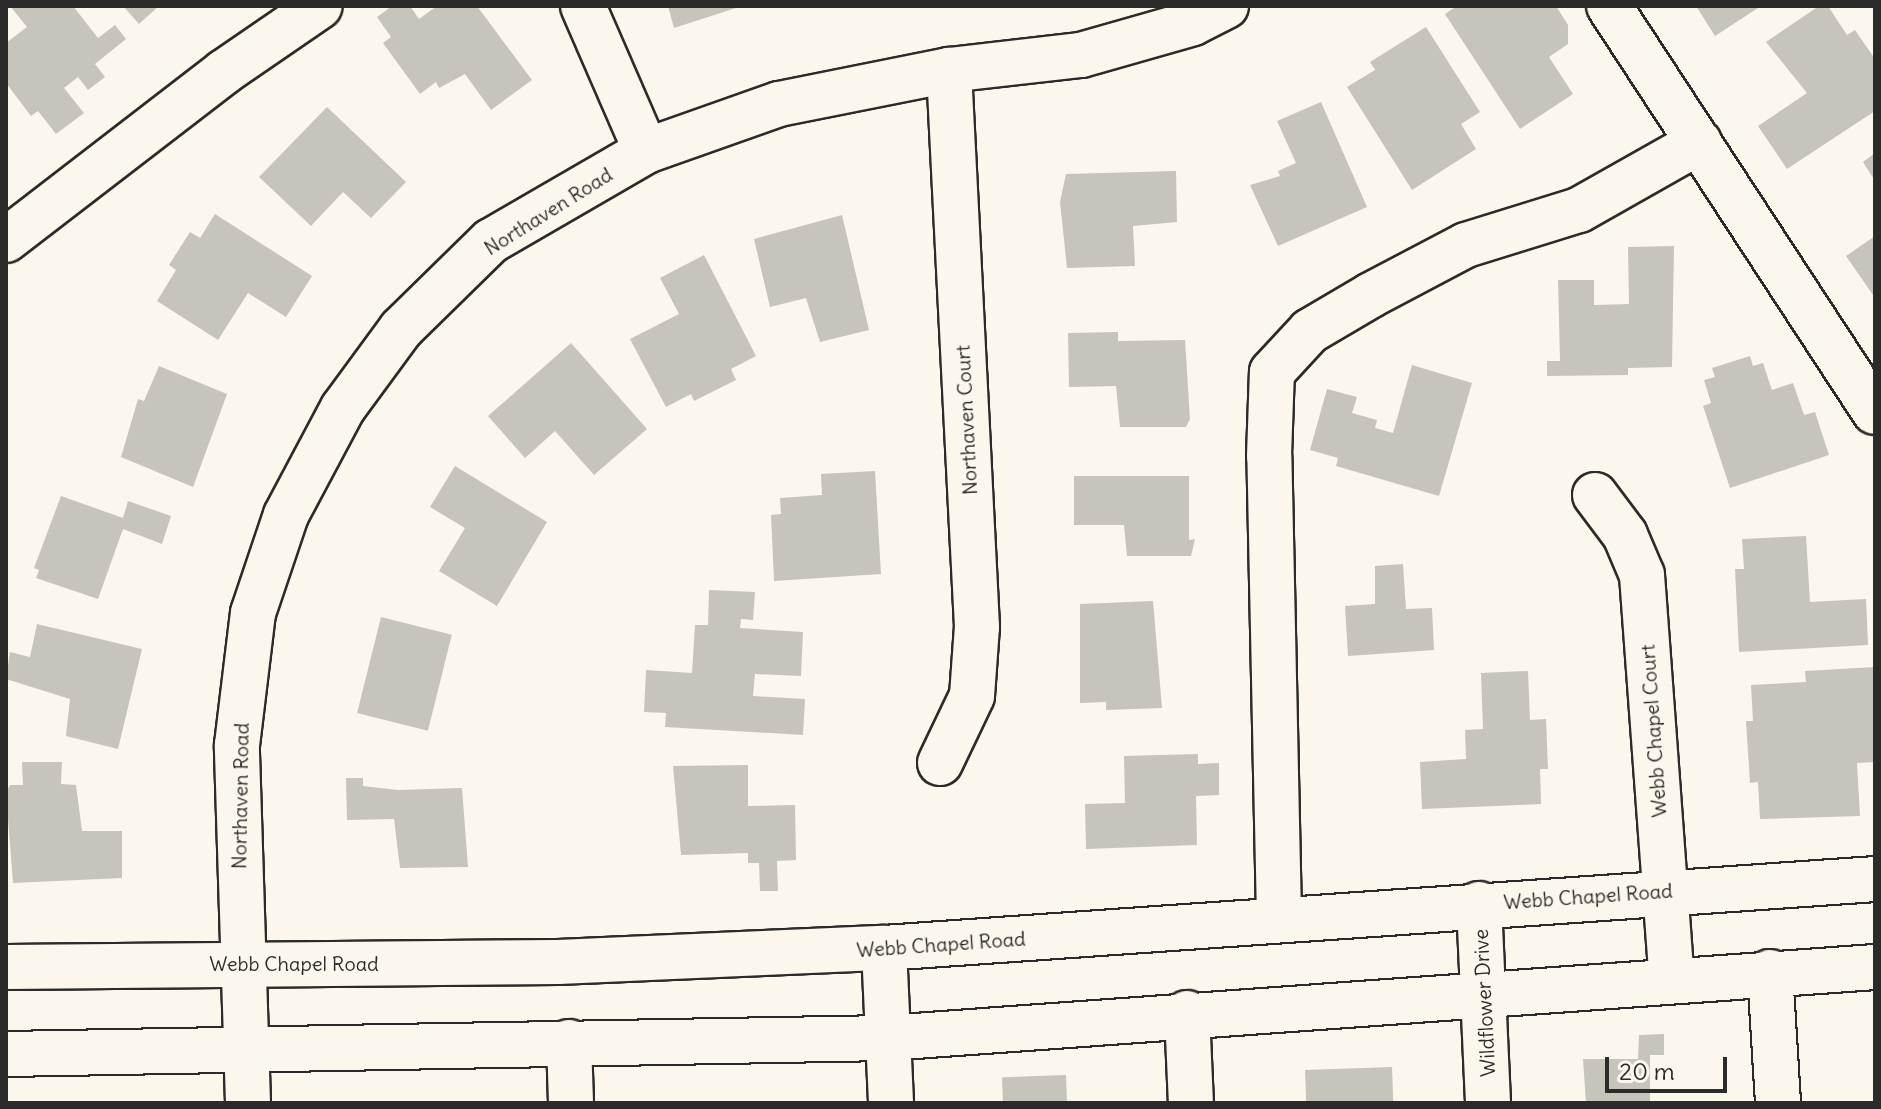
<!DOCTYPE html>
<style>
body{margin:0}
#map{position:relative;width:1881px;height:1109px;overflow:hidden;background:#fbf7ec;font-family:Delius,sans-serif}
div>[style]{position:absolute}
.building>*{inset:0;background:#c7c4bc;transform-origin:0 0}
.roads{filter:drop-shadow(2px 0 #2b2b2b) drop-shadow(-2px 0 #2b2b2b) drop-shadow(0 2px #2b2b2b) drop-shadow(0 -2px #2b2b2b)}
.minor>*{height:44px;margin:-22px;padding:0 22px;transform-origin:22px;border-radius:22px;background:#fbf7ec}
.major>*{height:44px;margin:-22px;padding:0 22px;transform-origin:22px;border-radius:22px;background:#fbf7ec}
span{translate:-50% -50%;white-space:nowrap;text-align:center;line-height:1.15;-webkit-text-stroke:8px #fbf7ec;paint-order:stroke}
.street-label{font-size:20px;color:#2b2b2b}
.frame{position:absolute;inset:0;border:8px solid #2b2b2b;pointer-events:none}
.scale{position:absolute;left:1605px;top:1057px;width:122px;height:36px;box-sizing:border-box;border:4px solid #2b2b2b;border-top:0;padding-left:10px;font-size:24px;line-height:28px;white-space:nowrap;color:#2b2b2b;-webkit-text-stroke:6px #fbf7ec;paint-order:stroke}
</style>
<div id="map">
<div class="building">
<i style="clip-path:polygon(10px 6px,73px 6px,98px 38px,115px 25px,126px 39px,95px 64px,105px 77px,88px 90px,78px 77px,64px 88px,84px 113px,56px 134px,38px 111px,31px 116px,6px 83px,6px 43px,27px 27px)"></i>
<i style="clip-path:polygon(123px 6px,159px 6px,139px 24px)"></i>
<i style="clip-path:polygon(392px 6px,410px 6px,419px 19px,437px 6px,477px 6px,532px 80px,491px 110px,465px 74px,439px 88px,436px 82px,420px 94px,383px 43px,391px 37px,377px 17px)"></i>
<i style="clip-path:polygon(668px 6px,738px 6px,739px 7px,674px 28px)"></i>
<i style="clip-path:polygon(1457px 6px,1556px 6px,1568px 25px,1568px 44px,1549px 57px,1573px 94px,1520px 129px,1445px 14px)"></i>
<i style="clip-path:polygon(1696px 6px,1761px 6px,1715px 36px)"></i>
<i style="clip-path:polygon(1819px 6px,1828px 6px,1847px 35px,1855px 30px,1875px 59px,1875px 111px,1787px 169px,1758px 126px,1807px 93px,1766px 42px)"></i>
<i style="clip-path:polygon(1426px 27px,1480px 112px,1461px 124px,1476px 149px,1412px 190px,1347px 87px,1375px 70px,1370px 62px)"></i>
<i style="clip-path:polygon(1321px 102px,1367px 207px,1278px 246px,1250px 185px,1280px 176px,1278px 171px,1296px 163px,1277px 121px)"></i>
<i style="clip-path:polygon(327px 107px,406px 182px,371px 218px,343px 192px,311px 226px,259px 177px)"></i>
<i style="clip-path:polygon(1875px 153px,1875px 181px,1863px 162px)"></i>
<i style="clip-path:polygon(1176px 171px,1177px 222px,1133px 226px,1135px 266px,1067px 268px,1060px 202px,1066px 174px)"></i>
<i style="clip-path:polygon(215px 214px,312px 276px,286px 317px,248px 293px,218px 340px,157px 301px,176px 270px,169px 265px,190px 232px,200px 238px)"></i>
<i style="clip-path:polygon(842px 215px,869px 330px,820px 342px,806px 298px,770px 307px,754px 239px)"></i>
<i style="clip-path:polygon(1875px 236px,1875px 294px,1873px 295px,1846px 256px)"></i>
<i style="clip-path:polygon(1674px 246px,1672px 367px,1628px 368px,1628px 375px,1547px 376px,1547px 361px,1560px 361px,1558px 280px,1594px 280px,1594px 305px,1629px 304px,1628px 247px)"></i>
<i style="clip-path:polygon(704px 255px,756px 356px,731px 369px,736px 380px,694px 401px,691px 394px,666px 407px,630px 339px,679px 314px,660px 278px)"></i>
<i style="clip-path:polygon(1118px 332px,1118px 341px,1185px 340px,1190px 419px,1186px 427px,1120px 427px,1116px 386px,1069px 387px,1068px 333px)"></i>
<i style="clip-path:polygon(571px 343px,647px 429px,594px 475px,555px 431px,525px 458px,488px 416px)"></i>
<i style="clip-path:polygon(1750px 356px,1753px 366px,1763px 363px,1772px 390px,1793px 383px,1804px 415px,1815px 412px,1829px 455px,1730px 488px,1703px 406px,1711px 403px,1704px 380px,1715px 377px,1712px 368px)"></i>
<i style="clip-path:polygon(1412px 365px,1472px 383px,1439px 496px,1336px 466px,1338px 458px,1310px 450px,1327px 389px,1357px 397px,1352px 413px,1377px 420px,1375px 428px,1393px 433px)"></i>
<i style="clip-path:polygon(159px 366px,227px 394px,193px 487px,121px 457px,138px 399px,144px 401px)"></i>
<i style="clip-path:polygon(455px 466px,547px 522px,497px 606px,439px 571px,465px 528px,430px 507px)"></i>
<i style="clip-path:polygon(875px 471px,881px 574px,774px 581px,771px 515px,781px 514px,780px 498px,822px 495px,821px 474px)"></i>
<i style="clip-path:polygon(1074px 476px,1189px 476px,1189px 540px,1195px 539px,1191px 556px,1127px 556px,1124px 525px,1074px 525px)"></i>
<i style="clip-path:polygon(61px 496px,123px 518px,128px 501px,171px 516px,162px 544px,123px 529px,98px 599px,36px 578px,39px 570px,34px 568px)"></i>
<i style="clip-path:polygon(1806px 536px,1810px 602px,1866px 599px,1868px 645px,1739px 652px,1735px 569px,1744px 569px,1742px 539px)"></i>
<i style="clip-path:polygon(1403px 564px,1406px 609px,1432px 608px,1434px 650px,1348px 656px,1345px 606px,1375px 604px,1375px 566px)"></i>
<i style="clip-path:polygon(709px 590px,755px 592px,753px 620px,741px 619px,740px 628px,803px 632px,801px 676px,755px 674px,753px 696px,805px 699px,803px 735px,665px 727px,666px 713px,644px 712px,646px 670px,692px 673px,695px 625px,708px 625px)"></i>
<i style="clip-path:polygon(1153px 601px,1162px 708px,1106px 710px,1106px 702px,1080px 703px,1080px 604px)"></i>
<i style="left:381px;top:617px;width:73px;height:99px;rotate:14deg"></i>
<i style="clip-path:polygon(37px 624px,142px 649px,118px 749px,66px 736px,70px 699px,6px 679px,10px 652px,30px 657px)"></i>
<i style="clip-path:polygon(1875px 667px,1875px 762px,1857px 763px,1860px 816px,1760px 819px,1758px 782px,1750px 783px,1746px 721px,1753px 721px,1751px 685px,1806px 682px,1805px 671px)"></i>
<i style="clip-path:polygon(1528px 671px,1530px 720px,1546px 719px,1548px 769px,1540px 769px,1541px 804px,1422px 809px,1420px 762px,1466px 759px,1465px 730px,1483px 729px,1481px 673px)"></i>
<i style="clip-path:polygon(1198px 754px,1198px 764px,1219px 763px,1219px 795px,1196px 796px,1197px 845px,1086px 849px,1085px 804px,1125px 803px,1124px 756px)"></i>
<i style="clip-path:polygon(22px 762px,62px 762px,61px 784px,76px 785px,82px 831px,122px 831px,122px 878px,13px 883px,6px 793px,10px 785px,23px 785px)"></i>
<i style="clip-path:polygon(748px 765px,748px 806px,795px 805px,796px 860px,777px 861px,778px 891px,760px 891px,759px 863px,748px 863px,748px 853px,681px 855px,673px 766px)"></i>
<i style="clip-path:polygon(346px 778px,363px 778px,363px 786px,398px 790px,462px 788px,468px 867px,400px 868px,394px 819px,347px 820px)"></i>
<i style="clip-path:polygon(1664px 1034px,1664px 1055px,1650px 1055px,1650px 1103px,1586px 1103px,1583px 1059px,1638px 1059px,1639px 1035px)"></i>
<i style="left:1392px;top:1067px;width:36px;height:87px;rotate:88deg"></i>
<i style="left:1066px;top:1075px;width:28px;height:64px;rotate:88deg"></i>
</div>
<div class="roads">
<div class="minor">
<i style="left:583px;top:6px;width:158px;rotate:66.5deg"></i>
<i style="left:1609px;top:6px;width:485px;rotate:56.8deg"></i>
<i style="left:6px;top:240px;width:275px;rotate:-37.6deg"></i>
<i style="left:224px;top:72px;width:116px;rotate:-34.5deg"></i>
<i style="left:1595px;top:495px;width:50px;rotate:53.1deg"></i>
<i style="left:1625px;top:535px;width:43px;rotate:67deg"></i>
<i style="left:1642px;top:575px;width:405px;rotate:85.8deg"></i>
<i style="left:940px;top:763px;width:74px;rotate:-64.5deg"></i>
<i style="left:972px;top:696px;width:69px;rotate:-85.9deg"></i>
<i style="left:977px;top:627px;width:558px;rotate:-92.88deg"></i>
<i style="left:1479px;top:904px;width:199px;rotate:87.4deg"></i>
<i style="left:1279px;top:917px;width:461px;rotate:-91.2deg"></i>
<i style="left:1269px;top:456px;width:84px;rotate:-88deg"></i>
<i style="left:1272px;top:372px;width:56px;rotate:-47.2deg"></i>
<i style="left:1310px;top:331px;width:71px;rotate:-30.5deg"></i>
<i style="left:1371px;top:295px;width:107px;rotate:-27.8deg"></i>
<i style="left:1466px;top:245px;width:118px;rotate:-17.2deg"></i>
<i style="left:1579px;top:210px;width:138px;rotate:-29.5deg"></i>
<i style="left:884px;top:948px;width:155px;rotate:87.4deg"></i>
<i style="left:1770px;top:972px;width:131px;rotate:86.5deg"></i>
<i style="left:1187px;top:1013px;width:90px;rotate:87.5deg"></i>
<i style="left:569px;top:1042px;width:61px;rotate:88.1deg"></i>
<i style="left:248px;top:1103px;width:358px;rotate:-91.8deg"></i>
<i style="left:237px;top:745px;width:133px;rotate:-83.1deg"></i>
<i style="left:253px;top:613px;width:103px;rotate:-71.4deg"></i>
<i style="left:286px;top:515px;width:121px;rotate:-62deg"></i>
<i style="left:343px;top:408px;width:98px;rotate:-53.7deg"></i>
<i style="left:401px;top:329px;width:126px;rotate:-44.4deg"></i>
<i style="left:491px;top:241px;width:179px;rotate:-30.1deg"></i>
<i style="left:646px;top:151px;width:141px;rotate:-19.5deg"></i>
<i style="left:779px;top:104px;width:173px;rotate:-11.3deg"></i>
<i style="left:949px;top:70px;width:133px;rotate:-6.5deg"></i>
<i style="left:1081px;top:55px;width:116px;rotate:-15.9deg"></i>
<i style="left:1193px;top:23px;width:37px;rotate:-27deg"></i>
</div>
<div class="major">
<i style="left:6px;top:967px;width:552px;rotate:-0.52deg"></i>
<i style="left:558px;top:962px;width:326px;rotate:-2.5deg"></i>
<i style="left:884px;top:948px;width:993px;rotate:-3.98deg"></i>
<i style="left:6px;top:1054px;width:881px;rotate:-1.04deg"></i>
<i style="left:887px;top:1038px;width:991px;rotate:-4.11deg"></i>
</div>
</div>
<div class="street-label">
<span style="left:548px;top:211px;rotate:-32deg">Northaven Road</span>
<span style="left:966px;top:420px;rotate:-93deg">Northaven Court</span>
<span style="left:1653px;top:731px;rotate:-94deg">Webb Chapel Court</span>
<span style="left:240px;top:796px;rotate:-89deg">Northaven Road</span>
<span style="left:1588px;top:896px;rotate:-4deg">Webb Chapel Road</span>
<span style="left:941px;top:944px;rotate:-4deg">Webb Chapel Road</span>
<span style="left:294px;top:963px">Webb Chapel Road</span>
<span style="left:1484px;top:1003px;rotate:-93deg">Wildflower Drive</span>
</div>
<div class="frame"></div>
<div class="scale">20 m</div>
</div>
